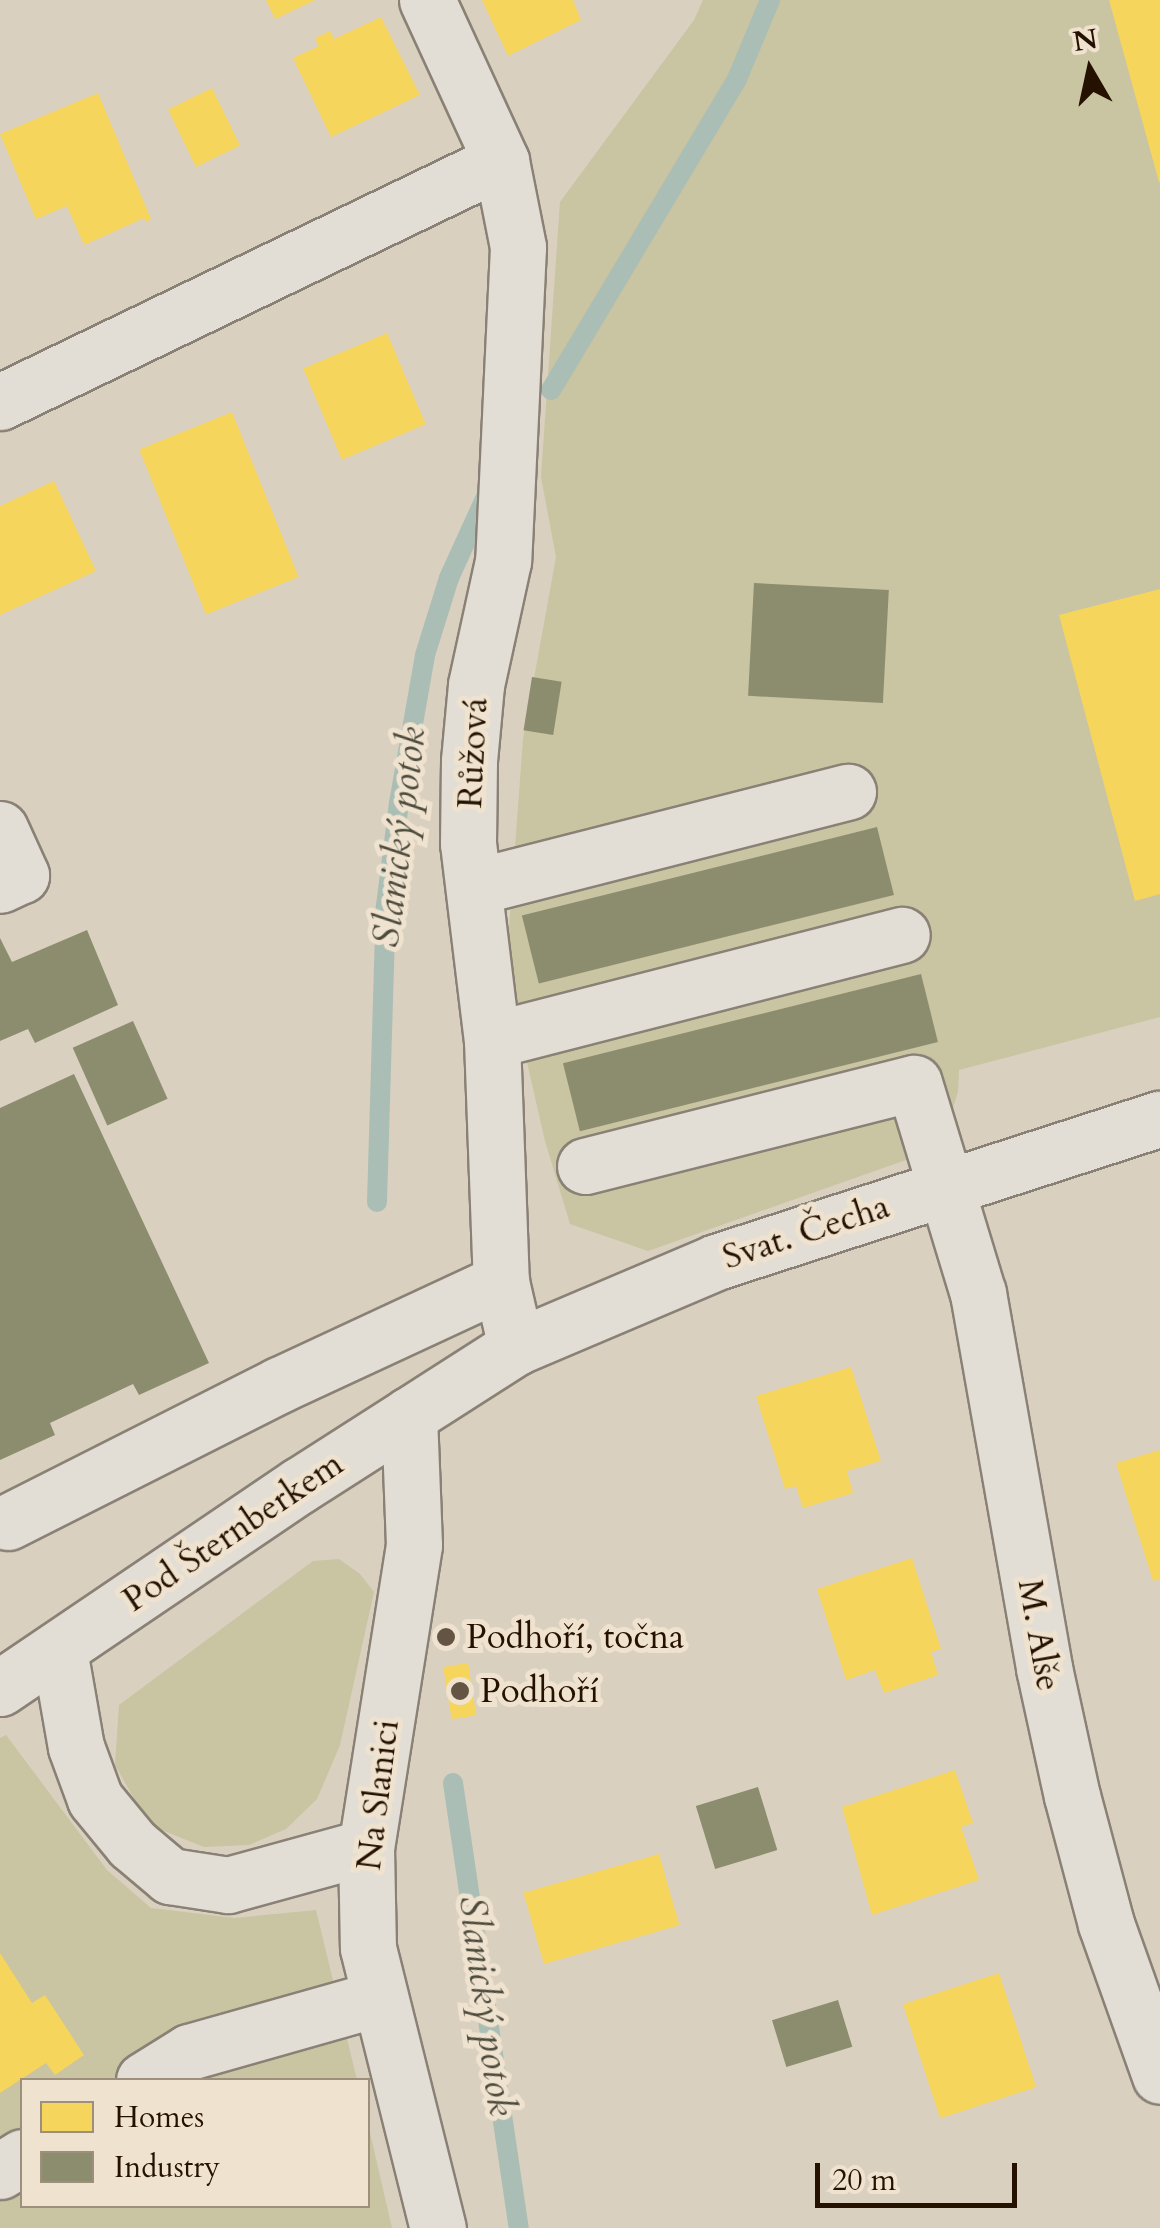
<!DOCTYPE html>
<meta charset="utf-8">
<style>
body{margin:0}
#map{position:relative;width:1160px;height:2228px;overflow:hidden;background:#dad0bf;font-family:Cardo,serif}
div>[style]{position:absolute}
.green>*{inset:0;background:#c9c4a1}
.homes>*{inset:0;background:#f6d55c;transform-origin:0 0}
.industry>*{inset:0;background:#8c8c6e;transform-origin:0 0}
.stream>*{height:20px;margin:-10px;padding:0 10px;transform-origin:10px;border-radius:10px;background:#aabeb5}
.roads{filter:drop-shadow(2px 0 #8a8176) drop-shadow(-2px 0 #8a8176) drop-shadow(0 2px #8a8176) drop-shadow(0 -2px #8a8176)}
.minor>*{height:55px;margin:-27.5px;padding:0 27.5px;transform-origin:27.5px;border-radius:27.5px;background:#e2ded5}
.dots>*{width:28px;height:28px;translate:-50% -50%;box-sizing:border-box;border:5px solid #efe2ce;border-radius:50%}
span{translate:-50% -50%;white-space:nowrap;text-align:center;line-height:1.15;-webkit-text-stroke:10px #efe2ce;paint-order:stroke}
.street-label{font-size:35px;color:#251100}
.poi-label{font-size:35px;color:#251100}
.left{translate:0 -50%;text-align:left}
.water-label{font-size:38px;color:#4d4b3e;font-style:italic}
.legend{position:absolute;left:20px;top:2078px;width:350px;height:130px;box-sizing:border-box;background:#efe2ce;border:2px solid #9e8e7c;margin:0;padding:12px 18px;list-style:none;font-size:30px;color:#251100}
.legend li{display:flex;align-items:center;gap:20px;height:50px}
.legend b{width:50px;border:2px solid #9e8e7c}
.north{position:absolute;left:1040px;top:20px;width:100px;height:100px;-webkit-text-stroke:8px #efe2ce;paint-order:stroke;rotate:351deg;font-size:28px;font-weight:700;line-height:40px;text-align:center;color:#251100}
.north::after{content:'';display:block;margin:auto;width:35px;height:45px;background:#251100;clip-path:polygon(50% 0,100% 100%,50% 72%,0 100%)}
.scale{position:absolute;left:815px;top:2163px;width:202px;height:45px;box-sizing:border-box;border:5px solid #251100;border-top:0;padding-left:12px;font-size:30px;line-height:35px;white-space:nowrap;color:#251100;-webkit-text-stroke:8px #efe2ce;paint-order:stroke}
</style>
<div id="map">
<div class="green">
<i style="clip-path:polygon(703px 0,1160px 0,1160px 1017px,959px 1070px,958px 1092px,940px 1148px,648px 1251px,570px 1224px,545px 1141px,506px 970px,523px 739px,556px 557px,541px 477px,560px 202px,694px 20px)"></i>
<i style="clip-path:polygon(339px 1559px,360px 1574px,374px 1592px,340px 1745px,317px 1799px,286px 1829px,249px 1845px,204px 1847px,149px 1825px,115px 1765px,119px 1705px,313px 1561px)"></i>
<i style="clip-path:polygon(6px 1735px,107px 1870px,151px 1908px,235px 1918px,316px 1910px,357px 2080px,22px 2080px,22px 2206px,368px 2206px,368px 2124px,392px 2228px,0 2228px,0 1738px)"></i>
</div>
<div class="homes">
<i style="clip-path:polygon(266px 0,315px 0,275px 19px)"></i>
<i style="clip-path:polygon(482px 0,573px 0,581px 20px,508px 56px)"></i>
<i style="clip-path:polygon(1109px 0,1160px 0,1160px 182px,1159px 182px)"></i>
<i style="clip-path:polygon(381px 17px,420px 95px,331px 137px,293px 58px,319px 46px,315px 38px,330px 31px,334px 39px)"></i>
<i style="left:212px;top:88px;width:64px;height:49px;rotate:64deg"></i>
<i style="clip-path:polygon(98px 93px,151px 219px,147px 222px,144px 218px,84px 245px,67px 206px,36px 219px,0 134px)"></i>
<i style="left:387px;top:333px;width:99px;height:91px;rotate:67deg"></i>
<i style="left:232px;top:412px;width:178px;height:100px;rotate:68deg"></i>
<i style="clip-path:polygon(54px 481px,96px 571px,0 615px,0 506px)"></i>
<i style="clip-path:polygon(1160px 589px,1160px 894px,1135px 901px,1059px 615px)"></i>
<i style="clip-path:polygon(851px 1367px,881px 1461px,847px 1471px,853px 1493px,803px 1508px,796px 1486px,785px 1489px,756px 1396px)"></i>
<i style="clip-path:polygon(1160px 1450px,1160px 1579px,1153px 1581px,1116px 1463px)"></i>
<i style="clip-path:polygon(912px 1558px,941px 1649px,931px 1652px,938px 1675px,884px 1693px,875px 1670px,846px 1680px,817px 1589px)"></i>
<i style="left:468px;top:1663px;width:53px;height:25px;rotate:81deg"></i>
<i style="clip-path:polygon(955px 1770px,973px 1823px,961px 1827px,979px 1880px,872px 1915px,842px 1807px)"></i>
<i style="left:659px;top:1854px;width:74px;height:141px;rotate:74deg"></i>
<i style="clip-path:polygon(0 1953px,32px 2003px,45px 1995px,84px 2055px,55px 2075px,46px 2063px,0 2093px)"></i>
<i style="left:999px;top:1973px;width:120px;height:101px;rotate:72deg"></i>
</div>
<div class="industry">
<i style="left:754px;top:583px;width:135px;height:113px;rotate:3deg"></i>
<i style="left:532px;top:677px;width:30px;height:54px;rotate:9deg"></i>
<i style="left:877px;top:827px;width:70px;height:366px;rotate:76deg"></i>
<i style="clip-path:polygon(87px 930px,118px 1005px,35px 1043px,28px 1029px,0 1041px,0 938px,12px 962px)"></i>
<i style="left:921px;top:974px;width:70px;height:369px;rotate:76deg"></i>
<i style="left:133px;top:1021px;width:85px;height:66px;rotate:66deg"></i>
<i style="clip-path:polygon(74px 1074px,209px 1363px,139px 1395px,133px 1384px,50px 1423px,55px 1435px,0 1460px,0 1108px)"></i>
<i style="left:758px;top:1787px;width:66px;height:65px;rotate:73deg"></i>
<i style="left:838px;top:2000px;width:49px;height:69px;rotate:73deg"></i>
</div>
<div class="stream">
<i style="left:551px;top:390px;width:362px;rotate:-59.1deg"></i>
<i style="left:737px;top:79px;width:86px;rotate:-67.3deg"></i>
<i style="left:377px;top:1202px;width:296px;rotate:-88.3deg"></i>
<i style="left:386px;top:906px;width:104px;rotate:-82.8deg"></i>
<i style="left:399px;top:803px;width:150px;rotate:-80deg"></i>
<i style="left:425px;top:655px;width:81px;rotate:-72.7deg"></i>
<i style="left:449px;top:578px;width:101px;rotate:-65.5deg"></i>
<i style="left:453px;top:1783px;width:450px;rotate:81.6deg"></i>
</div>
<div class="roads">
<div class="minor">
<i style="left:427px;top:0;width:177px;rotate:65.3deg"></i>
<i style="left:501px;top:161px;width:88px;rotate:78.8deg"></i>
<i style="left:518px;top:247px;width:314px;rotate:92.7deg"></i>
<i style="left:503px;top:561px;width:127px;rotate:102.3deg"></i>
<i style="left:476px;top:685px;width:76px;rotate:95.3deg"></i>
<i style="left:469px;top:761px;width:82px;rotate:90.7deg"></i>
<i style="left:468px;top:843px;width:198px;rotate:83.1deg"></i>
<i style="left:492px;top:1040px;width:242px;rotate:87.9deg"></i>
<i style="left:501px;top:1282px;width:67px;rotate:77deg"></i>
<i style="left:0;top:402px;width:556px;rotate:-25.69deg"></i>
<i style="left:0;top:829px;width:51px;rotate:65.5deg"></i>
<i style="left:21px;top:875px;width:23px;rotate:155deg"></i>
<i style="left:474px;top:887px;width:386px;rotate:-14.3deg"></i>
<i style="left:492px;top:1040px;width:423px;rotate:-14.4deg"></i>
<i style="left:585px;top:1166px;width:339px;rotate:-14.2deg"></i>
<i style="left:914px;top:1083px;width:220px;rotate:73.1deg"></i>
<i style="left:978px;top:1293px;width:381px;rotate:80deg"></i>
<i style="left:1044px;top:1668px;width:131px;rotate:77.7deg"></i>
<i style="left:1072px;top:1796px;width:132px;rotate:75.1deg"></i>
<i style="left:1106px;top:1924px;width:161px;rotate:70.4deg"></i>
<i style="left:409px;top:1415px;width:130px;rotate:87.8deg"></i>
<i style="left:414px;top:1545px;width:306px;rotate:99deg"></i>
<i style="left:366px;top:1847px;width:101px;rotate:88.9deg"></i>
<i style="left:368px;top:1948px;width:289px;rotate:76deg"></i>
<i style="left:8px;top:1522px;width:304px;rotate:-26.8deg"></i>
<i style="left:279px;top:1385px;width:245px;rotate:-24.9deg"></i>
<i style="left:59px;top:1650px;width:98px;rotate:80.1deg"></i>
<i style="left:76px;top:1747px;width:55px;rotate:69.9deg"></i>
<i style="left:95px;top:1799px;width:58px;rotate:50.6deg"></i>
<i style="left:132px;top:1844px;width:50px;rotate:40.1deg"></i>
<i style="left:170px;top:1876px;width:59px;rotate:8.8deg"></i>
<i style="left:228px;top:1885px;width:143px;rotate:-15.4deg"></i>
<i style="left:0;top:1688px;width:362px;rotate:-34.1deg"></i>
<i style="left:300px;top:1485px;width:256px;rotate:-32.6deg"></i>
<i style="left:516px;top:1347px;width:217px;rotate:-23deg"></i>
<i style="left:716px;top:1262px;width:466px;rotate:-17.9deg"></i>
<i style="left:144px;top:2080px;width:53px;rotate:-31.9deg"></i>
<i style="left:189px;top:2052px;width:198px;rotate:-15.8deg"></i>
<i style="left:0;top:2171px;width:26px;rotate:-32deg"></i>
</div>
</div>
<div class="dots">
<i style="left:446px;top:1637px;background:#645443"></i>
<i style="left:460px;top:1691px;background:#645443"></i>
</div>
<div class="street-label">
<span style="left:473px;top:753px;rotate:-87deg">Růžová</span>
<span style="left:806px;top:1232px;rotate:-18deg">Svat. Čecha</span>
<span style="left:233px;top:1532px;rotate:-34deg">Pod Šternberkem</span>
<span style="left:1039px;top:1635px;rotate:80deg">M. Alše</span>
<span style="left:378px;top:1795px;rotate:-83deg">Na Slanici</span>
</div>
<div class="poi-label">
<span class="left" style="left:466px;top:1637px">Podhoří, točna</span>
<span class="left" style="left:480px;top:1691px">Podhoří</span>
</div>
<div class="water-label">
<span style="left:400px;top:837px;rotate:-83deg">Slanický potok</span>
<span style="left:486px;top:2006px;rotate:82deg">Slanický potok</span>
</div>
<ul class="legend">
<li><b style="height:28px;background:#f6d55c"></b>Homes</li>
<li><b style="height:28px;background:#8c8c6e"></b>Industry</li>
</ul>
<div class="north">N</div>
<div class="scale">20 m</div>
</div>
